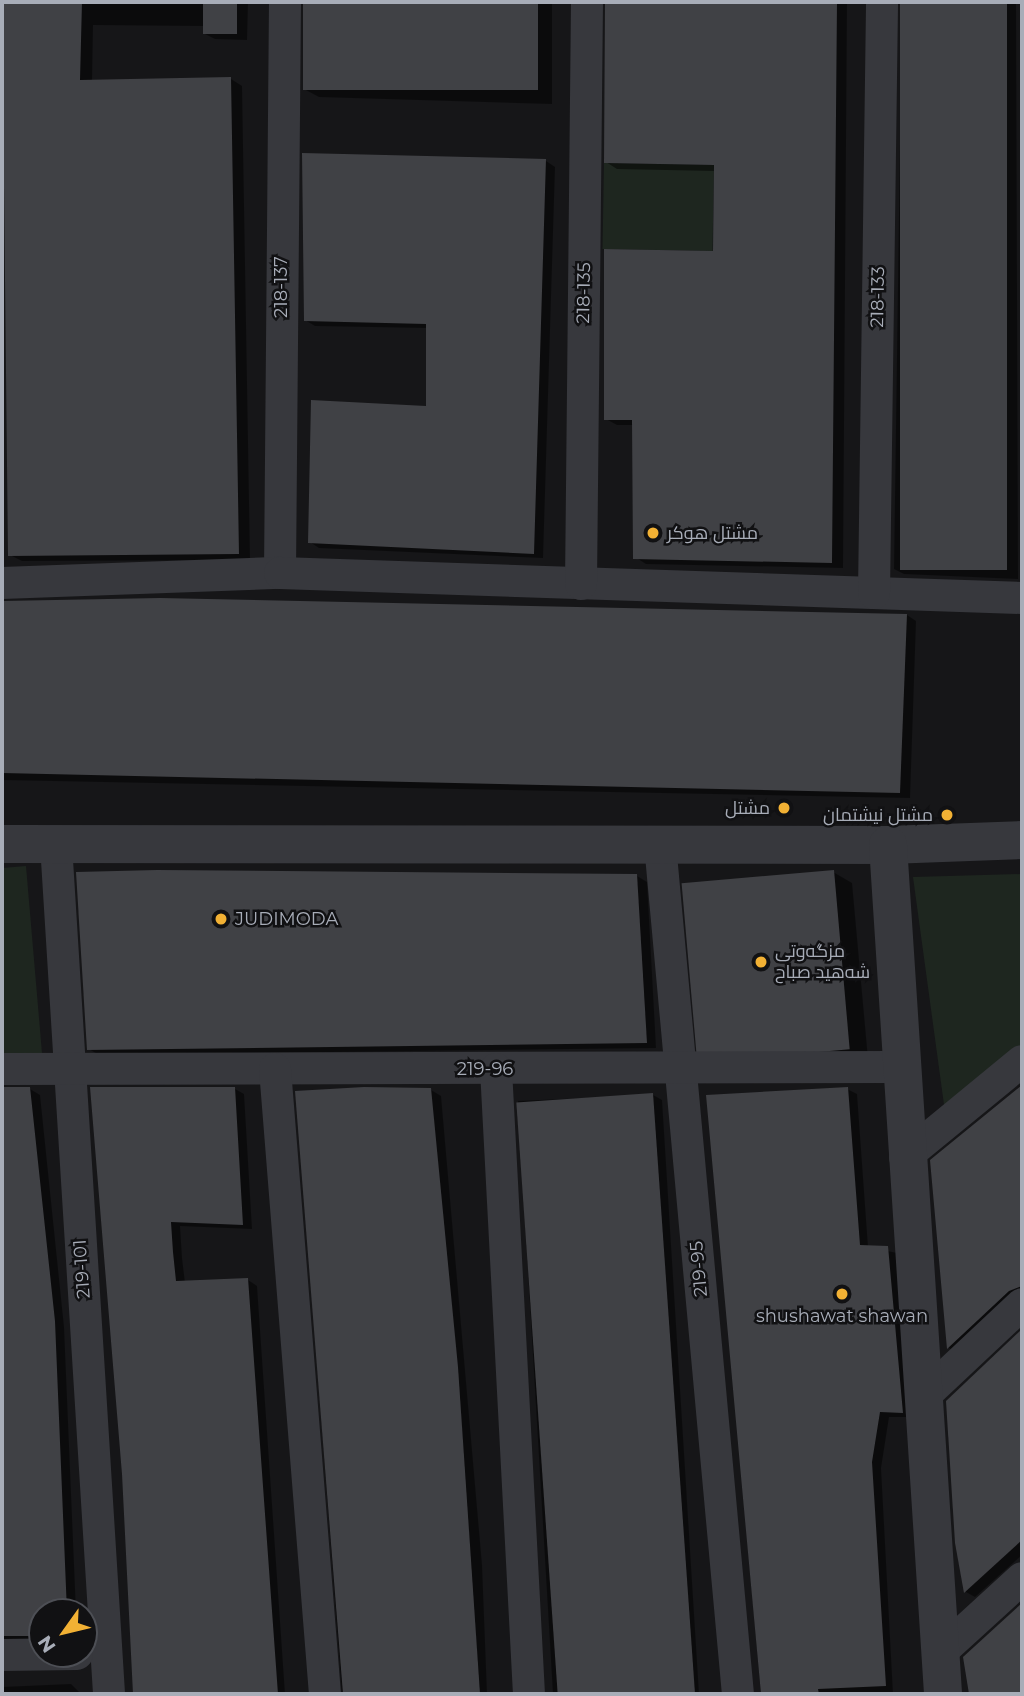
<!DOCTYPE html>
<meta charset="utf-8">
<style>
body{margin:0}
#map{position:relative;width:1024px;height:1696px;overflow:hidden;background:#161618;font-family:Montserrat,Cairo,sans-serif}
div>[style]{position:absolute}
.green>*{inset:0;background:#1e261f;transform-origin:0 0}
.shadow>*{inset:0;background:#0007}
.building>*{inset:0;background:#404145;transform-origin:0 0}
.minor>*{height:32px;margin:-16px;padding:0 16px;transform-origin:16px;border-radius:16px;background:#37383d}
.tertiary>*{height:38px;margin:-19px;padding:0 19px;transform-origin:19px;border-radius:19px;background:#37383d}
.dots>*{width:19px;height:19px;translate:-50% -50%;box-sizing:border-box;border:4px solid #111113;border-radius:50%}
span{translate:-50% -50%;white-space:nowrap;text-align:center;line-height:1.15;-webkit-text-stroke:5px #111113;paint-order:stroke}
.street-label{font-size:18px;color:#a8adb8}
.poi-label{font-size:18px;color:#a8adb8}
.left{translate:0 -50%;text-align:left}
.right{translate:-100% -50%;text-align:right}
.frame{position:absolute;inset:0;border:4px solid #a8adb8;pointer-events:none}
.north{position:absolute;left:28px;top:1598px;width:70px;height:70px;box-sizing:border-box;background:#111113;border:2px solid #4d4f55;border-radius:50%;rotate:236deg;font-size:19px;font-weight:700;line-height:28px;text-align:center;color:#a8adb8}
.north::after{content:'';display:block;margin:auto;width:24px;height:32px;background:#f2b134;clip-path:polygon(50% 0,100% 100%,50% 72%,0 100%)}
</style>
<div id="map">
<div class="green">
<i style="left:604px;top:163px;width:110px;height:86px;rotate:1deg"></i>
<i style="clip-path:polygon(26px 866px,42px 1053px,2px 1056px,2px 868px)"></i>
<i style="clip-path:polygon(1022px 874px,1022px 1048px,945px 1112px,913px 877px)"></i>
</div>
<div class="shadow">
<i style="clip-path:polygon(4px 2px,248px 2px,247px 40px,215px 39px,203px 33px,203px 26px,93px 25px,92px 81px,231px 79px,242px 86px,250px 560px,22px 561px,10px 555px)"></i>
<i style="clip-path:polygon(303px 2px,552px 2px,552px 104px,319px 97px,304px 89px)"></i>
<i style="clip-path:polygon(608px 2px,847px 2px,843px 568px,646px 564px,635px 557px,634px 425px,617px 425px,606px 419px,715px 253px,715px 171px,617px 169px,606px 162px)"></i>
<i style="clip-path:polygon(902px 2px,1016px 2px,1018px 579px,904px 574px,894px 569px)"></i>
<i style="clip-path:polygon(546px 161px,555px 167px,543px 558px,319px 548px,310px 542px,428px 407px,428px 328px,315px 326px,305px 320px)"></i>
<i style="clip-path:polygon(106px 599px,907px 615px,916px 621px,910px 798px,2px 780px,2px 603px)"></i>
<i style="clip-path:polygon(833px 872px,852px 883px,868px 1059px,718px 1059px,699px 1048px)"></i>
<i style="clip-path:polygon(637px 876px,647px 882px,656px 1048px,99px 1055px,89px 1049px)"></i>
<i style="clip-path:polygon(1022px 1087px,1022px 1295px,958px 1353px,949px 1348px,932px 1161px)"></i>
<i style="clip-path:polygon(2px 1089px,30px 1089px,40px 1095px,64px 1327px,76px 1612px,42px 1612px,42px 1640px,2px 1639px)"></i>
<i style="clip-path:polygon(91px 1089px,235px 1089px,244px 1094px,252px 1229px,180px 1226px,182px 1258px,185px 1283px,248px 1280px,257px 1286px,285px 1694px,135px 1694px,124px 1474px)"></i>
<i style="clip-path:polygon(847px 1089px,857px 1094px,868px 1247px,897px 1253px,912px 1417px,889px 1417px,881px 1468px,893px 1694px,761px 1694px,708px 1096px)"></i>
<i style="clip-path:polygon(431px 1090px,441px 1096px,482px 1565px,487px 1694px,342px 1694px,297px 1093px)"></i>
<i style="clip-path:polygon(653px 1095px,662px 1100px,699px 1694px,553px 1694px,518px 1101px)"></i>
<i style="clip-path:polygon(1022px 1331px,1022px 1555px,975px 1597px,966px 1592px,957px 1543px,948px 1401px)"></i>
<i style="clip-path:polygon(1022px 1605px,1022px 1694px,970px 1694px,964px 1658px)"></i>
<i style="clip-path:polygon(71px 1684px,81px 1694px,2px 1694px,2px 1687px)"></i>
</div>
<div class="building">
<i style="clip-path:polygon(2px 2px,82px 2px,80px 80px,231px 77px,239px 554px,8px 556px)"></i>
<i style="left:203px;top:2px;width:34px;height:32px"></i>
<i style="left:303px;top:2px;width:235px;height:88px"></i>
<i style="clip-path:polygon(605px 2px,837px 2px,832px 563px,633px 559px,632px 420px,604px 420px,604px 249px,713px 251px,714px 165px,604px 163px)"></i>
<i style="left:900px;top:2px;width:107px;height:568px"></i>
<i style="clip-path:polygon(302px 153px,546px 159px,534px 554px,308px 543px,311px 400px,426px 406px,426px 324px,304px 321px)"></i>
<i style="clip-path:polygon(160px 598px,907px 614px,900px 793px,2px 773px,2px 601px)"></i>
<i style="clip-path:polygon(157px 870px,637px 874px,647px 1043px,87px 1050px,76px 872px)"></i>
<i style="left:834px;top:870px;width:180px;height:153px;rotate:85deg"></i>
<i style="clip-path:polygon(1022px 1085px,1022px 1286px,1009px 1291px,947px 1349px,930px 1160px)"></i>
<i style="clip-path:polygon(2px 1087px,30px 1087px,55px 1321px,67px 1612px,42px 1612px,42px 1636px,2px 1636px)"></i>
<i style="clip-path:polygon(90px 1087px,235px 1087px,243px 1225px,171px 1222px,173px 1252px,176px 1281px,248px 1278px,278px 1694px,133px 1694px,122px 1474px)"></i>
<i style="clip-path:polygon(364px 1087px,431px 1088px,458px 1367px,480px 1694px,343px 1694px,295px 1091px)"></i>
<i style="clip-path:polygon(848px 1087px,860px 1245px,888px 1246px,903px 1413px,880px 1412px,872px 1462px,886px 1686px,818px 1689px,819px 1694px,761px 1694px,706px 1095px)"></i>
<i style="left:653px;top:1093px;width:602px;height:137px;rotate:86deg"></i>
<i style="clip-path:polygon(1022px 1329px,1022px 1540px,964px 1593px,955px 1543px,946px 1401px)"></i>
<i style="clip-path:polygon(1022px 1603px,1022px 1694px,969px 1694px,963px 1657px)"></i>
</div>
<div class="minor">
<i style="left:280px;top:573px;width:571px;rotate:-89.5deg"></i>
<i style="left:2px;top:583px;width:278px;rotate:-2.1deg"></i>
<i style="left:280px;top:573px;width:742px;rotate:1.93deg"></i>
<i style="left:581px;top:584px;width:582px;rotate:-89.41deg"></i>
<i style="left:874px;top:593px;width:591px;rotate:-89.22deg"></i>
<i style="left:56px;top:844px;width:852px;rotate:86.43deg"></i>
<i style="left:660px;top:844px;width:854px;rotate:84.76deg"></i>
<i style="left:2px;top:1069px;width:897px;rotate:-0.13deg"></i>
<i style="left:275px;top:1069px;width:627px;rotate:85.43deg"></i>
<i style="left:496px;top:1069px;width:626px;rotate:86.98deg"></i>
<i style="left:905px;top:1157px;width:151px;rotate:-39.4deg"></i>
<i style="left:922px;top:1398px;width:137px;rotate:-43.2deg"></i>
<i style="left:940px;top:1653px;width:111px;rotate:-42.4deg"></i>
<i style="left:2px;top:1655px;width:75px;rotate:-0.8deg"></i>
</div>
<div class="tertiary">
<i style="left:2px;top:844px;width:886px;rotate:0.06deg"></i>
<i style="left:888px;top:845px;width:134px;rotate:-2.1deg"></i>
<i style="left:888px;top:845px;width:851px;rotate:86.29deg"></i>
</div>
<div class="dots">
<i style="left:653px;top:533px;background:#f2b134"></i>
<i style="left:784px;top:808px;background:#f2b134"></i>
<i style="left:947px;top:815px;background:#f2b134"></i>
<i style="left:221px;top:919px;background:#f2b134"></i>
<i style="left:761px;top:962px;background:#f2b134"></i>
<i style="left:842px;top:1294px;background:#f2b134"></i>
</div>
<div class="street-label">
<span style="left:281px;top:287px;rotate:-90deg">218-137</span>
<span style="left:584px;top:293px;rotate:-89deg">218-135</span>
<span style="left:878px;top:297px;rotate:-89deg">218-133</span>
<span style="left:485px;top:1069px">219-96</span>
<span style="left:82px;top:1269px;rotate:-94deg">219-101</span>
<span style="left:699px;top:1269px;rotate:-95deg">219-95</span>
</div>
<div class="poi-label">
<span class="left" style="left:667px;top:533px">مشتل هوكر</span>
<span class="right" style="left:770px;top:808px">مشتل</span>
<span class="right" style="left:933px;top:815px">مشتل نيشتمان</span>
<span class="left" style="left:235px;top:919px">JUDIMODA</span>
<span class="left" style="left:775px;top:962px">مزگه‌وتی<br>شه‌هید صباح</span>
<span style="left:842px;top:1316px">shushawat shawan</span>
</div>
<div class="frame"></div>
<div class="north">N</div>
</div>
